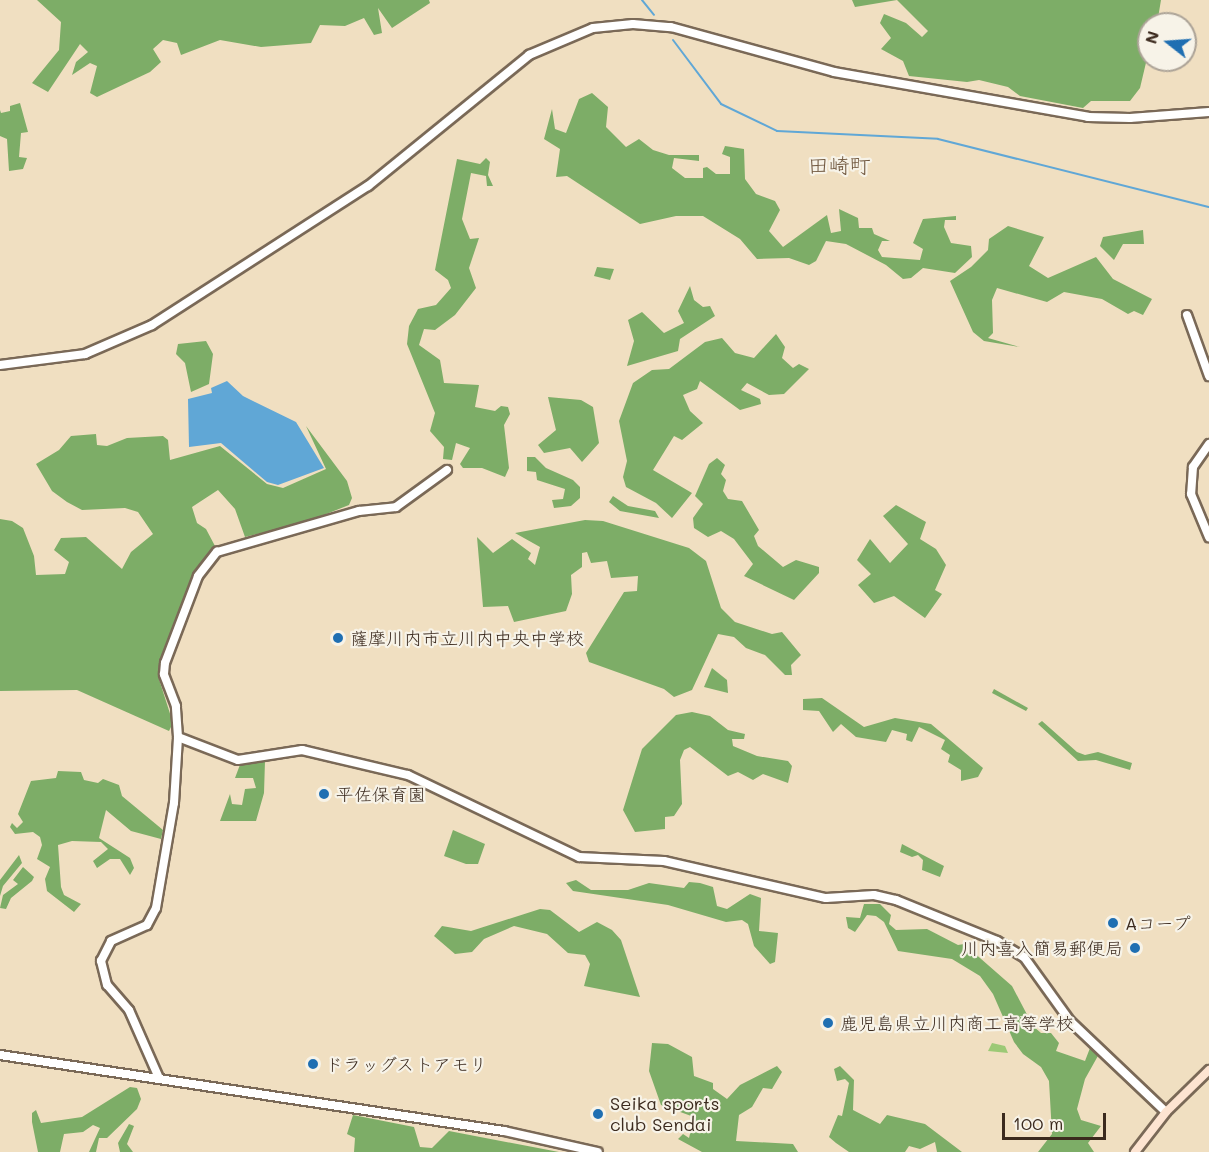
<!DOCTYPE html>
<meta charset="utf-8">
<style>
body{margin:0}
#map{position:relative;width:1209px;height:1152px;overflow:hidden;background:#f0dfc1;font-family:Mali,"Klee One",sans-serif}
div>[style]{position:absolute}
.green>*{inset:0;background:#9cc976}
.forest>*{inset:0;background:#7dad67}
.water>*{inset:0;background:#60a7d6}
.stream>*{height:2px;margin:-1px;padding:0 1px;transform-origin:1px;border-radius:1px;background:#60a7d6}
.roads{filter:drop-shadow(2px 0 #7a6957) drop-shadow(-2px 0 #7a6957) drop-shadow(0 2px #7a6957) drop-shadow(0 -2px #7a6957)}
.tertiary>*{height:8px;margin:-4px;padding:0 4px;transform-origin:4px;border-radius:4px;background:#fff}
.secondary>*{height:8px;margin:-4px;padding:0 4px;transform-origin:4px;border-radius:4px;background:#fde4d1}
.dots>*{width:16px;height:16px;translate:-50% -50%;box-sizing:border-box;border:3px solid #f7f3e8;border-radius:50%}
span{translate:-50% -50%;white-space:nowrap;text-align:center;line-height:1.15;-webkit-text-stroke:4.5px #f7f3e8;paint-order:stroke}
.poi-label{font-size:18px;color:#3b2a1e}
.left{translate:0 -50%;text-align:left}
.right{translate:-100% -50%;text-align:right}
.quarter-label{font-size:21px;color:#70573e}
.north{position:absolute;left:1137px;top:12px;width:60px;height:60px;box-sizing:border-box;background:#f7f3e8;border:2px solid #aca397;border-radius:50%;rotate:287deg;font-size:16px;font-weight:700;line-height:24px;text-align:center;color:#3b2a1e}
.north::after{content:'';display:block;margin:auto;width:21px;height:27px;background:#1f6fb2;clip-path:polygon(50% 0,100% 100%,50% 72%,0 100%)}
.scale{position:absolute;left:1002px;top:1113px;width:104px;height:27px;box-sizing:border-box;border:3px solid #3b2a1e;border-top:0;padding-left:8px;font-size:18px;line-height:21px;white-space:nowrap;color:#3b2a1e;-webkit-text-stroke:4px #f7f3e8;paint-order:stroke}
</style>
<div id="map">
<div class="green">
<i style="clip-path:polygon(992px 1043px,1005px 1046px,1008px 1053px,988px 1051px)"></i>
</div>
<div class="forest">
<i style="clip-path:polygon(37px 0,429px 0,430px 3px,392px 28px,378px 8px,382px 33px,374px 35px,364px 18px,345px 26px,320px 25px,311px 43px,261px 47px,220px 40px,181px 55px,177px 43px,163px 40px,153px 49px,161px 62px,150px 72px,97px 97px,90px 93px,97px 66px,90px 63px,72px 75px,76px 62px,88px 52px,80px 44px,48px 92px,32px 83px,59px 50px,61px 22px)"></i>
<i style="clip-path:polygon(852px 0,1161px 0,1157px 24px,1149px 24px,1149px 50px,1140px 88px,1130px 101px,1091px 101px,1083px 108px,1020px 96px,1008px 87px,979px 80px,967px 82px,909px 76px,903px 61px,881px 49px,891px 38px,880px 23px,884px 14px,906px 23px,922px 37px,928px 31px,897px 0,855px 7px)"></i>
<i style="clip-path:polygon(592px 93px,608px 107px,606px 127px,626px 147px,639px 139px,653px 150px,669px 155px,699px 155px,699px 161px,674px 158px,672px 168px,685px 178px,703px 178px,703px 168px,707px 167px,716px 174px,730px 174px,730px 157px,722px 154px,725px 146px,744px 149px,745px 179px,756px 194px,775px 201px,780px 210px,769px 231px,783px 247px,827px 215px,831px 233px,841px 231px,839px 209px,858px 218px,859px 228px,872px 228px,874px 234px,890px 241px,882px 241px,878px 250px,882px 257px,920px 260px,923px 249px,913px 243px,923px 219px,956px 216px,956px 220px,945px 220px,944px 227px,951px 243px,971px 246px,972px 257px,955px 273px,923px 268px,911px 278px,903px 279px,886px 265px,846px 244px,826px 241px,816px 261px,809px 265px,789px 258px,757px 259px,740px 239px,703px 216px,676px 216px,640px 224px,567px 176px,556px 177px,560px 149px,544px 139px,552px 109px,555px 129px,566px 133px,579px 99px)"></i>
<i style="clip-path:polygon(20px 103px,28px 132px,21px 133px,19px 157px,27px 158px,23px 169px,9px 171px,7px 139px,0 136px,0 110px,1px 113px,10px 111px,10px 106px)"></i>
<i style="clip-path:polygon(486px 158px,490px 162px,488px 175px,493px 186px,487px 186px,486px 176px,471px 173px,462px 219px,470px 239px,479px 238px,469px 268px,476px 288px,455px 315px,435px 330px,424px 329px,419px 345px,440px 360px,444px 383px,479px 385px,475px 407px,495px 411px,501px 406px,508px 407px,510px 414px,504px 425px,509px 468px,505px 477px,482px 468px,463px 468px,460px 464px,470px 448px,456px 443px,452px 460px,443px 459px,444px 447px,430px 431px,435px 413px,407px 344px,409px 326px,418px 309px,436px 305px,451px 288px,448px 280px,435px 270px,457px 159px,480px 164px)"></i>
<i style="clip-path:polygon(1008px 226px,1044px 237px,1029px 266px,1048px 278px,1096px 257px,1113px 279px,1152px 299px,1143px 315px,1134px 311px,1128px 314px,1102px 299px,1064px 292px,1047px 302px,997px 288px,992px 300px,993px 333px,988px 338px,1020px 347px,984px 341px,973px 332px,950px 281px,971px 267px,988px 250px,989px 239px)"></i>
<i style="clip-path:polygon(1143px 230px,1144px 244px,1123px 244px,1114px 260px,1100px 246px,1103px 237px)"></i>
<i style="clip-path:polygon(597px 267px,614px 269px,610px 280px,594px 276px)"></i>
<i style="clip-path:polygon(690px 286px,694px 300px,703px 307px,710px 306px,715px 316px,680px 339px,678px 351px,627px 366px,634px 341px,628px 320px,642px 312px,664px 333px,684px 323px,678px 311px)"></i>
<i style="clip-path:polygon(776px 334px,785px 347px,782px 358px,793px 368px,799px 364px,809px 369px,784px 394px,769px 395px,747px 383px,741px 390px,760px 399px,761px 404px,740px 410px,700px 381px,697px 389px,683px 395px,690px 411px,703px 423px,682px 440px,674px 436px,653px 470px,692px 493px,672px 518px,656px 503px,626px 487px,623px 477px,627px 461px,619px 421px,633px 383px,652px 370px,669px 369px,705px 342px,722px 338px,735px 353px,754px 358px)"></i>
<i style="clip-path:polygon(206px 341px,213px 354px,209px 384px,191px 392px,185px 363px,176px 354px,178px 344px)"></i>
<i style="clip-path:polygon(548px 397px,581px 400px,593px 407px,599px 443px,582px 462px,570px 448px,544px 453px,538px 445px,556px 430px)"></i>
<i style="clip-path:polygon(306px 426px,347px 481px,352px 498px,349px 505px,306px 522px,245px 537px,235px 509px,218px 490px,192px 507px,197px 523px,206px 529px,215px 546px,191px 579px,159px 665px,158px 676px,173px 723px,169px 731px,77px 690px,0 691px,0 519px,12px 521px,23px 528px,34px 556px,36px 575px,65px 574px,69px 562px,54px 550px,61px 538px,86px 537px,122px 569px,131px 552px,153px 534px,138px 512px,125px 508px,82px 510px,67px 502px,52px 491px,36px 464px,59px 450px,71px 436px,96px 434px,97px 445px,107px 446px,127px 438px,163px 436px,168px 440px,170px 460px,220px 446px,267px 484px,283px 488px,326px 469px)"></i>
<i style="clip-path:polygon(527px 457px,535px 457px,546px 468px,573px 480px,580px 487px,580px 498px,571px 506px,554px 508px,552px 500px,563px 499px,565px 489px,537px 480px,536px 472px,527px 471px)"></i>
<i style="clip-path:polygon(717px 458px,725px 465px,721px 474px,726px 480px,723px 491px,728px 499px,742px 501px,759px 530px,754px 536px,758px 546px,783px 567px,796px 560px,819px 567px,819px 573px,794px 600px,744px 576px,753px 564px,734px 539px,721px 531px,708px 537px,694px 528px,693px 518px,703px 504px,695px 496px,709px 464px)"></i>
<i style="clip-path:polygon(613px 496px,628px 506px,655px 511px,659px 518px,620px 511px,609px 502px)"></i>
<i style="clip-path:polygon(896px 505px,926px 522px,920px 539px,936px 549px,946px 565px,935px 590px,942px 594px,925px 618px,894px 596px,874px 603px,858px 585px,871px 574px,857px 560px,870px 539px,890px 563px,908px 544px,883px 516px)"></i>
<i style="clip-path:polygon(585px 520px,603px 521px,689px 548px,706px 561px,721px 608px,735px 622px,772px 634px,782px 632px,801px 655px,791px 665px,792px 675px,785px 675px,765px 655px,746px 648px,734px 637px,718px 634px,692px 690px,674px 697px,664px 689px,589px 662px,586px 653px,624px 592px,637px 591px,638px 576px,611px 578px,607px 561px,591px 563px,587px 552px,582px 553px,582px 567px,571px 575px,572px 594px,566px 611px,514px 622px,508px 606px,483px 607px,477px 537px,493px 553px,512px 539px,531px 553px,528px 559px,535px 565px,540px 547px,515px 533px)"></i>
<i style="clip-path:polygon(712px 668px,727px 680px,728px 693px,704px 687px)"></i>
<i style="clip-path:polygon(994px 689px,1028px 708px,1026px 711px,992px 693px)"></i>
<i style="clip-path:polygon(822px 698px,864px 727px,895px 718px,931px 724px,983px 768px,978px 777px,961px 781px,961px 770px,948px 762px,950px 755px,941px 749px,945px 740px,919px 727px,912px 742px,906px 740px,907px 734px,892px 730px,886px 742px,856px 737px,841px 724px,833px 732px,819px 711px,803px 710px,803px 699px)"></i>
<i style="clip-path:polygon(692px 712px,710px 716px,728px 730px,745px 734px,744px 739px,732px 739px,733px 746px,757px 756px,788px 761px,792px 766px,788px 783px,763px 774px,753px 780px,738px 772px,728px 776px,690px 747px,684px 750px,680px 760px,682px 804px,674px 816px,665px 817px,665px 829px,635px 832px,623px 810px,642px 749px,676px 715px)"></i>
<i style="clip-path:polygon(1042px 721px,1077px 752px,1085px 755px,1098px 752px,1132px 763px,1130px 770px,1096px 760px,1078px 761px,1038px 724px)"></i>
<i style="clip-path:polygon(265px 761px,264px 793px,256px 821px,220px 821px,230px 794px,232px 804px,242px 805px,245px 789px,256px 788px,253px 778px,235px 778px,241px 762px)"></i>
<i style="clip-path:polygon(58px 771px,81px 772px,84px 780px,98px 783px,103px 779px,119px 785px,122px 796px,163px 830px,161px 839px,131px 831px,106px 810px,99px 838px,130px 858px,134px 868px,130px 875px,120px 859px,110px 859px,97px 868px,93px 861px,108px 849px,101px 842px,72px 841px,58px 845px,61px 887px,64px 895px,81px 904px,74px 912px,47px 891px,45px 879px,50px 867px,37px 859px,42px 845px,40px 837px,33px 832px,15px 834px,10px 827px,12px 823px,17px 828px,23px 822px,18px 814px,31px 781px,56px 778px)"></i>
<i style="clip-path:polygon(453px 830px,485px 844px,478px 864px,466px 864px,444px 856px)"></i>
<i style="clip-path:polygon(902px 844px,944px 866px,940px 877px,922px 870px,923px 860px,918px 855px,912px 857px,900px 852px)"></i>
<i style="clip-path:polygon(19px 855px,22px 863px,3px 886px,0 896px,0 880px)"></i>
<i style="clip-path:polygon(23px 867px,34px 877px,32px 881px,11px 898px,6px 909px,0 908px,3px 895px,18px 884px,13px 880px)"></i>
<i style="clip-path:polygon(576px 880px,591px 890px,628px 890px,649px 883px,684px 888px,689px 882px,700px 883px,713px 887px,717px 906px,727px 909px,750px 894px,761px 898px,759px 931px,778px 933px,775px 962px,770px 964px,754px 946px,748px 924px,742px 920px,726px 922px,668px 905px,573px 891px,566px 883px)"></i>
<i style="clip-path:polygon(864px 904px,880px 904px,891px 915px,889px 924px,896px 930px,927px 929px,958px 945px,964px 944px,1012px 986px,1033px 1026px,1041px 1033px,1051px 1033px,1059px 1043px,1056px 1051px,1085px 1061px,1090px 1048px,1099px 1054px,1085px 1079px,1077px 1109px,1081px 1120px,1101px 1126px,1088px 1143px,1094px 1152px,1038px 1152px,1052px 1134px,1049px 1081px,1041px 1067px,1023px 1054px,1014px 1042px,993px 994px,980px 976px,952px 959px,898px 951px,884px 922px,876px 916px,867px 915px,855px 932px,848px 928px,846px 917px,860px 918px)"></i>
<i style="clip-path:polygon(540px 909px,550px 910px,579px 932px,597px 922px,612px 930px,621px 940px,640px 997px,584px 986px,590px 964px,585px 955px,568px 953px,547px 934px,514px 926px,484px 939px,472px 952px,455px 954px,434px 936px,442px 926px,471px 931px)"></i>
<i style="clip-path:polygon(652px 1043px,668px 1044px,692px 1057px,694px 1076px,713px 1083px,713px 1089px,727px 1099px,740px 1085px,777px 1066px,782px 1072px,772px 1089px,763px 1088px,752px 1107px,739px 1115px,736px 1141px,793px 1144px,798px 1152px,702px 1152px,678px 1139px,683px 1134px,689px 1138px,694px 1117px,661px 1105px,649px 1071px)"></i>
<i style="clip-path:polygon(840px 1066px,854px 1080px,853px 1110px,880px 1124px,887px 1115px,925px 1124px,962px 1152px,937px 1152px,935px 1142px,920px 1149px,909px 1146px,905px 1152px,849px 1152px,836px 1143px,829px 1137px,838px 1115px,842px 1116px,849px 1083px,845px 1079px,837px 1081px,834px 1069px)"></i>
<i style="clip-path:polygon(130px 1087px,137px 1088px,141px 1099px,137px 1109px,107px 1138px,99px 1138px,96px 1152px,89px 1152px,100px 1128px,93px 1125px,83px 1132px,64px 1134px,60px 1152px,38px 1152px,32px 1122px,32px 1113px,36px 1110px,41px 1123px,82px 1117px)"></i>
<i style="clip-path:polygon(353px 1115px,414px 1127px,420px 1147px,432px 1148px,449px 1131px,559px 1152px,354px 1152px,355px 1138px,347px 1134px)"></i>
<i style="clip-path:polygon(129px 1124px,134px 1126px,127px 1144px,133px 1152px,120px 1152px,118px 1143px)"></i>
</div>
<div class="water">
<i style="clip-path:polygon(227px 381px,243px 396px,296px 422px,324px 468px,278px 485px,267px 482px,221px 443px,189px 447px,188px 399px,212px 393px,211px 388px)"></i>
</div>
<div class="stream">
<i style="left:642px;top:0;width:19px;rotate:51deg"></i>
<i style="left:673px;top:40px;width:80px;rotate:53.1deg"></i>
<i style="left:721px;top:104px;width:62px;rotate:25.7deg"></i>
<i style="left:777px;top:131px;width:161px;rotate:2.8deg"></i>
<i style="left:938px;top:139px;width:279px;rotate:14.1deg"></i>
</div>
<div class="roads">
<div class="tertiary">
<i style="left:1187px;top:315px;width:65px;rotate:70.2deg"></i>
<i style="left:0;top:365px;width:86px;rotate:-7.4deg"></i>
<i style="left:85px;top:354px;width:73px;rotate:-23.4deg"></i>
<i style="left:152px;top:325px;width:257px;rotate:-32.8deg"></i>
<i style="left:368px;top:186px;width:208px;rotate:-39.1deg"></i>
<i style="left:529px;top:55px;width:69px;rotate:-22.9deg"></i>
<i style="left:593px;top:28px;width:40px;rotate:-5.7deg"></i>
<i style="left:633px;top:24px;width:38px;rotate:5deg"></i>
<i style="left:671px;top:27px;width:169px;rotate:15.4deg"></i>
<i style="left:834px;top:72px;width:258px;rotate:10deg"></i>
<i style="left:1088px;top:117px;width:42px;rotate:1.4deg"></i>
<i style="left:1130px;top:118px;width:79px;rotate:-4.3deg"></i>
<i style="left:1209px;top:444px;width:28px;rotate:125deg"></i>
<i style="left:1193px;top:467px;width:27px;rotate:94deg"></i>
<i style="left:1191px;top:494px;width:47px;rotate:67.3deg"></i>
<i style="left:178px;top:737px;width:64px;rotate:21deg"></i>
<i style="left:238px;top:760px;width:65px;rotate:-8.9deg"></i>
<i style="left:302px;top:750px;width:109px;rotate:13.3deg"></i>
<i style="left:408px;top:775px;width:190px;rotate:25.6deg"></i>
<i style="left:579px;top:857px;width:85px;rotate:2.7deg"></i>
<i style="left:664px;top:861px;width:166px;rotate:12.9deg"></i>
<i style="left:826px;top:898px;width:48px;rotate:-3.6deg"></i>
<i style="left:874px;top:895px;width:23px;rotate:13deg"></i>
<i style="left:896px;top:900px;width:109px;rotate:22.1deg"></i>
<i style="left:997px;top:941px;width:31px;rotate:31deg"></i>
<i style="left:1024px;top:957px;width:79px;rotate:54.3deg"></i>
<i style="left:1070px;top:1021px;width:132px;rotate:43.5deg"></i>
<i style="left:0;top:1055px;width:510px;rotate:8.58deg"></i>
<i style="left:504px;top:1131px;width:96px;rotate:12.6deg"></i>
<i style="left:159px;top:1078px;width:74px;rotate:-113.8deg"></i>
<i style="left:129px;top:1010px;width:33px;rotate:-131deg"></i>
<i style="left:107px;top:985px;width:25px;rotate:-104deg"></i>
<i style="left:101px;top:961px;width:22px;rotate:-63deg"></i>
<i style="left:111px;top:941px;width:39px;rotate:-24deg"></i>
<i style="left:147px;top:925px;width:19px;rotate:-62deg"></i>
<i style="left:156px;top:908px;width:107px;rotate:-80.3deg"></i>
<i style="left:174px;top:803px;width:66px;rotate:-86.5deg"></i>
<i style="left:178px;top:737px;width:31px;rotate:-94deg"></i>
<i style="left:176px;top:706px;width:34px;rotate:-111deg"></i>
<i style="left:164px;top:674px;width:11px;rotate:-85deg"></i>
<i style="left:165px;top:663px;width:93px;rotate:-69.2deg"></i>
<i style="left:198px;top:576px;width:31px;rotate:-52deg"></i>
<i style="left:217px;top:552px;width:148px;rotate:-16.1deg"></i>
<i style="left:359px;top:511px;width:37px;rotate:-6deg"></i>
<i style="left:396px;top:507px;width:63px;rotate:-36deg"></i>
</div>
<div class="secondary">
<i style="left:1135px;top:1152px;width:51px;rotate:-52.2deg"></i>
<i style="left:1166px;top:1112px;width:60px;rotate:-44.3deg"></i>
</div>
</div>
<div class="dots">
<i style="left:338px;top:638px;background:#1f6fb2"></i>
<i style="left:324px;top:794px;background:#1f6fb2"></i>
<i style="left:1113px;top:923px;background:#1f6fb2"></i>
<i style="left:1135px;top:948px;background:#1f6fb2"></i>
<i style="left:828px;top:1023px;background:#1f6fb2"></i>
<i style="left:313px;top:1064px;background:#1f6fb2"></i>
<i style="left:598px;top:1114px;background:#1f6fb2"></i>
</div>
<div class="poi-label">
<span class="left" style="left:350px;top:638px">薩摩川内市立川内中央中学校</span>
<span class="left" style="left:336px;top:794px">平佐保育園</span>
<span class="left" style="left:1125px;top:923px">Aコープ</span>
<span class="right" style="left:1123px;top:948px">川内喜入簡易郵便局</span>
<span class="left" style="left:840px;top:1023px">鹿児島県立川内商工高等学校</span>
<span class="left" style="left:325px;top:1064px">ドラッグストアモリ</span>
<span class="left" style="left:610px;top:1114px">Seika sports<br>club Sendai</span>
</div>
<div class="quarter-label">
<span style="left:839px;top:165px">田崎町</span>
</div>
<div class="north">N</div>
<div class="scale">100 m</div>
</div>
